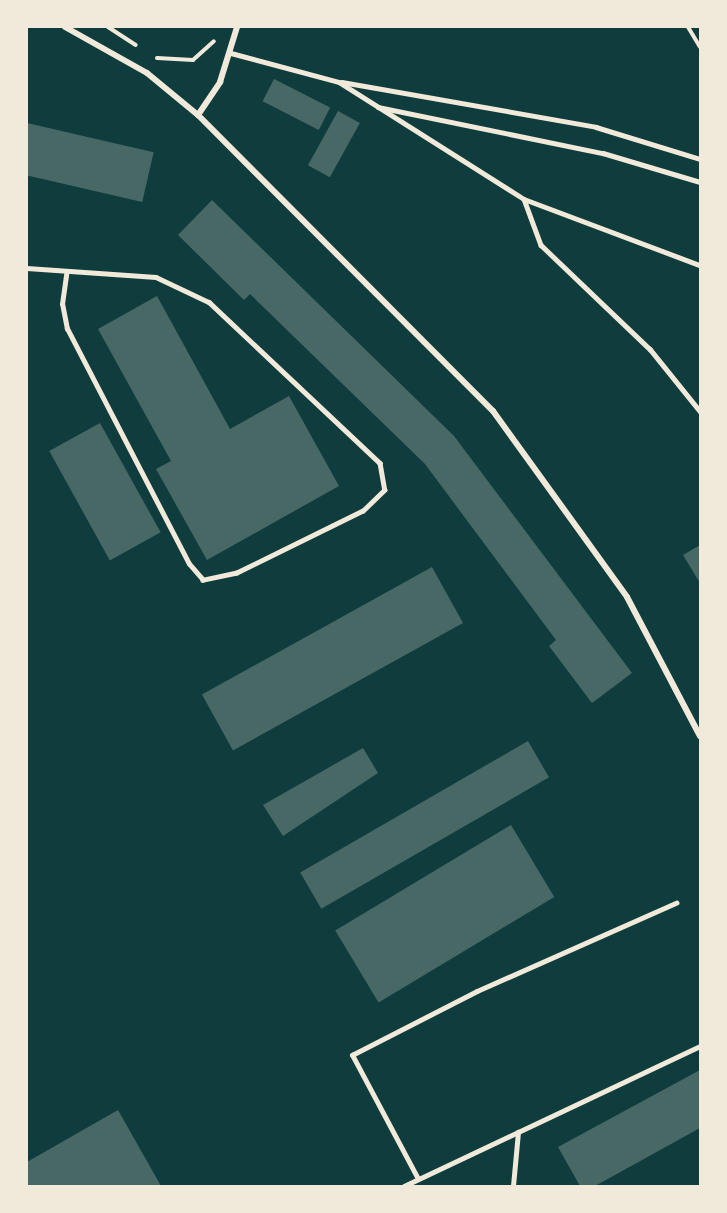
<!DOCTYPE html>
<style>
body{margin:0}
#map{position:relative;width:727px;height:1213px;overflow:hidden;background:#0f3d3e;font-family:Barlow,sans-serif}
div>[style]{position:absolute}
.building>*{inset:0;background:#486865;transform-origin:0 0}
.path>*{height:4px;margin:-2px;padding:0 2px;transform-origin:2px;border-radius:2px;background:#f1e9da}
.service>*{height:4.5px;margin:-2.25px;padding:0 2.25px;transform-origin:2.25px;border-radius:2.25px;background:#f1e9da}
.minor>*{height:6px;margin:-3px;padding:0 3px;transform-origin:3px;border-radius:3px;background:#f1e9da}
span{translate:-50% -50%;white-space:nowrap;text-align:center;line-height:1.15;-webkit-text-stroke:6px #f1e9da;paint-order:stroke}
.frame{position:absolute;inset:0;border:28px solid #f1e9da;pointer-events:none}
</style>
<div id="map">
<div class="building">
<i style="left:274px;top:79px;width:63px;height:25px;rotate:27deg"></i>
<i style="left:338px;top:111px;width:25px;height:62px;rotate:29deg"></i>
<i style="left:27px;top:123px;width:130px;height:51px;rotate:13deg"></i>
<i style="clip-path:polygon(212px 200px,454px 436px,632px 673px,592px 703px,549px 646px,556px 640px,425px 464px,250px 294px,244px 300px,178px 235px)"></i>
<i style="clip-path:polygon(157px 296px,230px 429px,289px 396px,339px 486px,207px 560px,156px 469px,171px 461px,98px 329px)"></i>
<i style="left:100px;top:423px;width:125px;height:58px;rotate:61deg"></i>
<i style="clip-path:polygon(700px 545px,700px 583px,683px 555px)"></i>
<i style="left:432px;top:567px;width:64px;height:263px;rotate:61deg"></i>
<i style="left:528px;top:741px;width:42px;height:263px;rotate:60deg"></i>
<i style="clip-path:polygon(363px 748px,378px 773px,283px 836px,263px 805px)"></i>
<i style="left:511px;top:825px;width:84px;height:205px;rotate:59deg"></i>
<i style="clip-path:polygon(700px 1070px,700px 1128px,595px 1186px,580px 1186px,558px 1147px)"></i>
<i style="clip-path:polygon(118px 1110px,161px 1186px,27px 1186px,27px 1162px)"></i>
</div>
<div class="path">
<i style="left:108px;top:27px;width:33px;rotate:33deg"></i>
<i style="left:688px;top:27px;width:23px;rotate:59deg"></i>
<i style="left:157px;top:58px;width:36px;rotate:3deg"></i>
<i style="left:193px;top:60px;width:28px;rotate:-42deg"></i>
</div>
<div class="service">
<i style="left:231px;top:53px;width:112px;rotate:15deg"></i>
<i style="left:339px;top:82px;width:219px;rotate:32.3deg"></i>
<i style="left:524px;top:199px;width:188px;rotate:20.6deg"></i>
<i style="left:342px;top:82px;width:258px;rotate:10deg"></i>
<i style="left:596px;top:127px;width:109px;rotate:17.1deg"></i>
<i style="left:378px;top:107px;width:230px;rotate:11.6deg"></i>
<i style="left:603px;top:153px;width:101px;rotate:16.6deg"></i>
<i style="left:524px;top:199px;width:49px;rotate:69.7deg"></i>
<i style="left:541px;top:245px;width:151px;rotate:43.7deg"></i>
<i style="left:650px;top:349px;width:80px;rotate:51.1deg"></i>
<i style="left:27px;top:268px;width:129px;rotate:4deg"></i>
<i style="left:156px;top:277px;width:59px;rotate:25.3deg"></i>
<i style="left:209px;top:302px;width:235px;rotate:43.3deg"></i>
<i style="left:380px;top:463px;width:27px;rotate:80deg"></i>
<i style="left:385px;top:490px;width:30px;rotate:136deg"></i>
<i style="left:363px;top:511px;width:140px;rotate:153.8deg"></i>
<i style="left:237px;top:573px;width:35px;rotate:168deg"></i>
<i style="left:203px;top:580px;width:21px;rotate:-131deg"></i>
<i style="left:189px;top:564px;width:265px;rotate:-117.4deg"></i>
<i style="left:67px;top:329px;width:25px;rotate:-101deg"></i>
<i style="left:62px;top:304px;width:30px;rotate:-82deg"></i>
<i style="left:418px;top:1179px;width:140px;rotate:-118deg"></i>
<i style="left:352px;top:1055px;width:140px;rotate:-27.1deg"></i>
<i style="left:477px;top:991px;width:218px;rotate:-23.9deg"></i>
<i style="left:404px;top:1186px;width:327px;rotate:-25.3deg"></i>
<i style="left:513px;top:1186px;width:54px;rotate:-84.7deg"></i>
</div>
<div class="minor">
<i style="left:65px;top:27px;width:94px;rotate:29.3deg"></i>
<i style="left:147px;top:73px;width:66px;rotate:39.5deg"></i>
<i style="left:198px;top:115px;width:418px;rotate:45.1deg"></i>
<i style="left:493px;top:411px;width:229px;rotate:54.2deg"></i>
<i style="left:627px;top:597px;width:157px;rotate:62.3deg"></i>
<i style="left:198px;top:115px;width:40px;rotate:-56deg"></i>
<i style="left:220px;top:82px;width:58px;rotate:-72.8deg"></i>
</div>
<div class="frame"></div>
</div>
